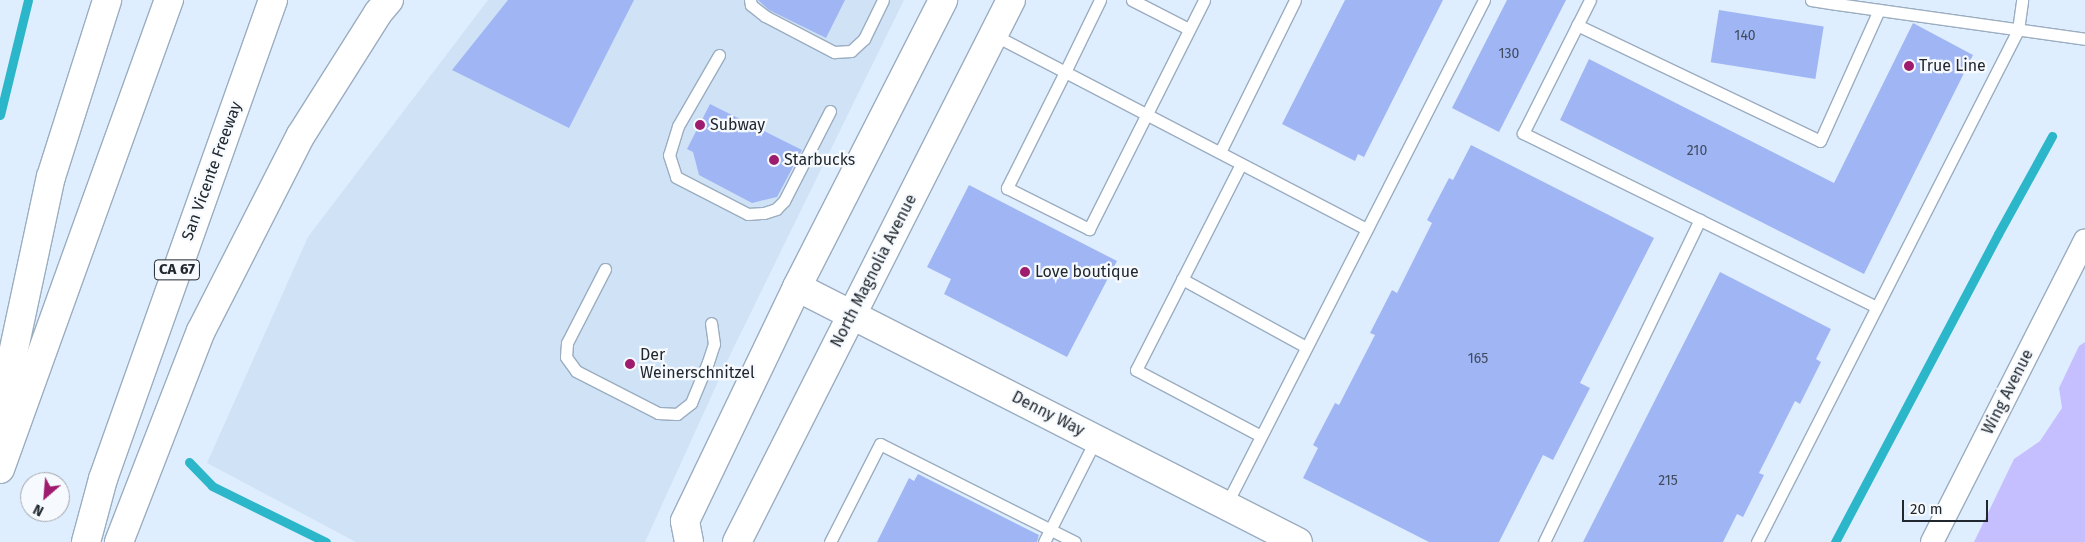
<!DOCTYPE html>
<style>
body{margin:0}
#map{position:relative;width:2085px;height:542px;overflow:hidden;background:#dfeefe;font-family:"Fira Sans",sans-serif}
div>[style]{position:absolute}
.built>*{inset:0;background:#cfe2f6}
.green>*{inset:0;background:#c5bfff}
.stream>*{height:9px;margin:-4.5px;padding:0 4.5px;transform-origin:4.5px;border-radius:4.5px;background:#2bb6c9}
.building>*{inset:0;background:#a0b6f4;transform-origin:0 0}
.roads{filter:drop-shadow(1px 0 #9badc0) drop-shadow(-1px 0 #9badc0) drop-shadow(0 1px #9badc0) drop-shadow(0 -1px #9badc0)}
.lane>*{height:11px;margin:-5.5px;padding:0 5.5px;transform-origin:5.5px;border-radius:5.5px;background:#fff}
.street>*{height:22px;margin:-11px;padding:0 11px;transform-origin:11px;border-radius:11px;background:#fff}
.secondary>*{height:28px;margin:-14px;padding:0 14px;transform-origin:14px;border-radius:14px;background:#fff}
.primary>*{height:28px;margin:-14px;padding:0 14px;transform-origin:14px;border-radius:14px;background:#fff}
.highway>*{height:28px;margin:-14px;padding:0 14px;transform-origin:14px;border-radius:14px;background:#fff}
.dots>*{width:14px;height:14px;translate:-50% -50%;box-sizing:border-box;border:2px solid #f6fafe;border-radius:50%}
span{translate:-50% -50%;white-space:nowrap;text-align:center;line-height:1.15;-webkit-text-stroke:4.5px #f6fafe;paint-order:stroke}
.number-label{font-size:14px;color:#404b60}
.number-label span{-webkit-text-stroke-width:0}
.shield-label span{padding:1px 4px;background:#f6fafe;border:1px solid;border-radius:4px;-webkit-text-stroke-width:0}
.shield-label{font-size:15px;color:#20272e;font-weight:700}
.poi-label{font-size:16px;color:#20272e}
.left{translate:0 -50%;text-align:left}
.street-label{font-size:16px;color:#20272e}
.north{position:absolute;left:20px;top:472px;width:50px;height:50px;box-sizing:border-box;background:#f6fafe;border:1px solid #a0a6ab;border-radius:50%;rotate:207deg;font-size:14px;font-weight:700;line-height:20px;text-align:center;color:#20272e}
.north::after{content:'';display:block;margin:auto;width:18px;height:22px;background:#9f1b6d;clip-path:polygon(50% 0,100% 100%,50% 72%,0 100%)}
.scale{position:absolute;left:1902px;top:500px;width:86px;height:22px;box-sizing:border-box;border:2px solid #20272e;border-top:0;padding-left:6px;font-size:15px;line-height:18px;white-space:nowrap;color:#20272e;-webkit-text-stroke:4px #f6fafe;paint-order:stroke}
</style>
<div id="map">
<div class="built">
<i style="clip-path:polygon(488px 0,904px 0,732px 351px,645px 542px,356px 542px,207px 463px,308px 237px)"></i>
</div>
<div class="green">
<i style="clip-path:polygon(2085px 342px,2085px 542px,1974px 542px,2014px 459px,2040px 441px,2062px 408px,2059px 388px,2079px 346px)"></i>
</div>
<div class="stream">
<i style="left:0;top:115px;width:118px;rotate:-76.3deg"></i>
<i style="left:189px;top:462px;width:33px;rotate:46deg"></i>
<i style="left:212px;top:486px;width:127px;rotate:26.2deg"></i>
<i style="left:1835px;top:542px;width:348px;rotate:-62.1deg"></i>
<i style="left:1998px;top:234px;width:112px;rotate:-61.1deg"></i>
</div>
<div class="building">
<i style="clip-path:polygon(508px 0,634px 0,569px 128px,452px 70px)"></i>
<i style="clip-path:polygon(758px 0,845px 0,826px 38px,769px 10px)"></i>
<i style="clip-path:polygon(1345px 0,1443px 0,1364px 157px,1358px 154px,1355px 161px,1282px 124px)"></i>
<i style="clip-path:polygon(1507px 0,1566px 0,1499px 132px,1452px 108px)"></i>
<i style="left:1719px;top:10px;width:106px;height:53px;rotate:9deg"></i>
<i style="clip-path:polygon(1913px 23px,1973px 55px,1864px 274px,1560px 120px,1589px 59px,1834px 183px)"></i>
<i style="clip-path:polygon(710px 104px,802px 150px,777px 197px,752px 203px,699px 175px,693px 152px,687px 149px)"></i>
<i style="clip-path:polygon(1471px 145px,1654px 238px,1580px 383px,1590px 388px,1553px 460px,1543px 455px,1499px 542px,1429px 542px,1303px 478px,1318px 448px,1313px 445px,1335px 403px,1339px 405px,1375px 335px,1370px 333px,1392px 290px,1397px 293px,1432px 223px,1427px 220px,1449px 178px,1453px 180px)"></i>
<i style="clip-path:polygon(969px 185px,1117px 261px,1067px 357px,944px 294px,951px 279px,927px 267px)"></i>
<i style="clip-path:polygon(1720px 272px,1831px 329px,1816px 359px,1821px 362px,1800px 404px,1795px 401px,1759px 473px,1764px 475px,1743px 517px,1737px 514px,1723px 542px,1583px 542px)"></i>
<i style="clip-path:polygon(918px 474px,1039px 535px,1037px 542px,877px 542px,909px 478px,914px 481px)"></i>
</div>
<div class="roads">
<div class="lane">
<i style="left:750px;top:0;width:5px;rotate:79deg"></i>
<i style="left:751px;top:5px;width:18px;rotate:38deg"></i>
<i style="left:765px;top:16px;width:78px;rotate:27.6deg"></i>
<i style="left:834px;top:52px;width:17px;rotate:-3deg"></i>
<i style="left:851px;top:51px;width:18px;rotate:-43deg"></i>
<i style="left:864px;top:39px;width:43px;rotate:-64deg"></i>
<i style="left:1100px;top:0;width:80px;rotate:115.9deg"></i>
<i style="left:1065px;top:72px;width:340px;rotate:27.5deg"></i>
<i style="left:1132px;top:0;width:64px;rotate:27deg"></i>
<i style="left:1590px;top:0;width:149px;rotate:116.7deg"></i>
<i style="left:1523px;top:133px;width:394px;rotate:26.2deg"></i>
<i style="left:1811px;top:0;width:26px;rotate:9deg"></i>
<i style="left:1837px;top:0;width:4px;rotate:90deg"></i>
<i style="left:1837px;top:4px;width:250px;rotate:8deg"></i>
<i style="left:1577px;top:25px;width:269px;rotate:25.5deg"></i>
<i style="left:1820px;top:141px;width:144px;rotate:-65.8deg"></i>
<i style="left:994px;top:35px;width:80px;rotate:27.5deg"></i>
<i style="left:1065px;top:72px;width:130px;rotate:116.6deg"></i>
<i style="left:1007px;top:188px;width:92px;rotate:26.6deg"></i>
<i style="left:1089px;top:229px;width:256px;rotate:-63.3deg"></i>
<i style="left:719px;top:55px;width:82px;rotate:120deg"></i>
<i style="left:678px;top:126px;width:30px;rotate:107deg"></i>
<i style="left:669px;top:155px;width:23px;rotate:72deg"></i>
<i style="left:676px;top:177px;width:81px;rotate:27.2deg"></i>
<i style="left:748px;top:214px;width:16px;rotate:-4deg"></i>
<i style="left:764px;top:213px;width:13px;rotate:-18deg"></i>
<i style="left:776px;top:209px;width:11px;rotate:-45deg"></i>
<i style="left:784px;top:201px;width:101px;rotate:-62.9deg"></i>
<i style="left:1220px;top:152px;width:169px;rotate:-63.7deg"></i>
<i style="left:1241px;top:164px;width:231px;rotate:117deg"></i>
<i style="left:1136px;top:370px;width:141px;rotate:27.8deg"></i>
<i style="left:605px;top:269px;width:83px;rotate:117.2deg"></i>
<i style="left:567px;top:343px;width:14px;rotate:94deg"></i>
<i style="left:566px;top:357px;width:17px;rotate:54deg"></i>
<i style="left:576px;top:371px;width:92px;rotate:27.1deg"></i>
<i style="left:658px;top:413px;width:19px;rotate:3deg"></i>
<i style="left:677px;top:414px;width:18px;rotate:-38deg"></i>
<i style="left:691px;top:403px;width:44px;rotate:-67.5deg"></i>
<i style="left:708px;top:362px;width:19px;rotate:-72deg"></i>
<i style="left:714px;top:344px;width:21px;rotate:-98deg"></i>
<i style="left:1182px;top:279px;width:141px;rotate:28.7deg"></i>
<i style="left:1226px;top:505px;width:567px;rotate:-62.94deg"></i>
<i style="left:830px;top:542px;width:110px;rotate:-63deg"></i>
<i style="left:880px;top:444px;width:218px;rotate:26.7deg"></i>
<i style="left:1044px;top:542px;width:115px;rotate:-63.2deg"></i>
<i style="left:1544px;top:542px;width:358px;rotate:-64.2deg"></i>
<i style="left:1757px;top:542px;width:575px;rotate:-62.99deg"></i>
<i style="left:2018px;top:30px;width:30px;rotate:-82deg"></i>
</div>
<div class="street">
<i style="left:1932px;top:542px;width:338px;rotate:-63.1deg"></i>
</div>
<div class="secondary">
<i style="left:797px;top:287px;width:562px;rotate:26.98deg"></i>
</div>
<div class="primary">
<i style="left:689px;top:542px;width:21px;rotate:-101deg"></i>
<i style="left:685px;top:521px;width:259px;rotate:-64.4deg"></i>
<i style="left:797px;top:287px;width:322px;rotate:-63deg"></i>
<i style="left:737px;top:542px;width:607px;rotate:-63.18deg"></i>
</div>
<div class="highway">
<i style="left:0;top:414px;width:242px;rotate:-77.9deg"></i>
<i style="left:51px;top:177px;width:186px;rotate:-72.4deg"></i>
<i style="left:0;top:469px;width:499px;rotate:-70.2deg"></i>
<i style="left:86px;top:542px;width:65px;rotate:-74.9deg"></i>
<i style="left:103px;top:479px;width:508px;rotate:-70.46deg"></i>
<i style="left:119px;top:542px;width:226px;rotate:-68.8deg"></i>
<i style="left:201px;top:331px;width:220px;rotate:-63deg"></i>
<i style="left:301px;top:135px;width:144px;rotate:-57.7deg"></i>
<i style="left:378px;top:13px;width:17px;rotate:-50deg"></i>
</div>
</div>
<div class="dots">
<i style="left:1909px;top:66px;background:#9f1b6d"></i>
<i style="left:700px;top:125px;background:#9f1b6d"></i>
<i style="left:774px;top:160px;background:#9f1b6d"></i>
<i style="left:1025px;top:272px;background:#9f1b6d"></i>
<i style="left:630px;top:364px;background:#9f1b6d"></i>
</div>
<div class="number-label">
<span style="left:1745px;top:36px">140</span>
<span style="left:1509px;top:54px">130</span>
<span style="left:1697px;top:151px">210</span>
<span style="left:1478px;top:359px">165</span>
<span style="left:1668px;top:481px">215</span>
</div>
<div class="shield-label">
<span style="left:177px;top:270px">CA 67</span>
</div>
<div class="poi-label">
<span class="left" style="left:1919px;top:66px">True Line</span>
<span class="left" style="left:710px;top:125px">Subway</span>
<span class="left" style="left:784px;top:160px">Starbucks</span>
<span class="left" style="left:1035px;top:272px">Love boutique</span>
<span class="left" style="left:640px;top:364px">Der<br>Weinerschnitzel</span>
</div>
<div class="street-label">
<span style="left:212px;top:171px;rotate:-70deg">San Vicente Freeway</span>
<span style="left:874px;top:271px;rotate:-63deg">North Magnolia Avenue</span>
<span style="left:2008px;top:392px;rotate:-63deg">Wing Avenue</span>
<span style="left:1048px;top:414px;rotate:27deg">Denny Way</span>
</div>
<div class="north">N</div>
<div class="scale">20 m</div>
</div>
